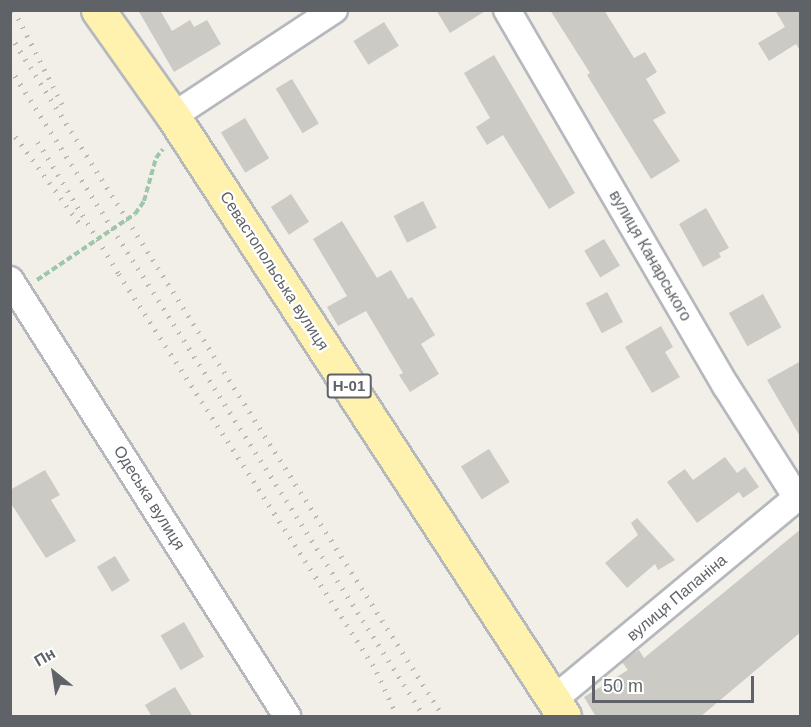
<!DOCTYPE html>
<meta charset="utf-8">
<style>
body{margin:0}
#map{position:relative;width:811px;height:727px;overflow:hidden;background:#f1efe8;font-family:Helvetica,sans-serif}
div>[style]{position:absolute}
.building>*{inset:0;background:#cccac5;transform-origin:0 0}
.path>*{height:4px;margin-top:-2px;transform-origin:0;background:repeating-linear-gradient(90deg,#9cc7a9 0 6px,transparent 0 9px)}
.roads{filter:drop-shadow(2px 0 #b5b8bc) drop-shadow(-2px 0 #b5b8bc) drop-shadow(0 2px #b5b8bc) drop-shadow(0 -2px #b5b8bc)}
.minor>*{height:26px;margin:-13px;padding:0 13px;transform-origin:13px;border-radius:13px;background:#fff}
.primary>*{height:33px;margin:-16.5px;padding:0 16.5px;transform-origin:16.5px;border-radius:16.5px;background:#fff2af}
.rail>*{height:4.5px;margin-top:-2.25px;transform-origin:0;background:repeating-linear-gradient(90deg,#b6b7b8 0 1.5px,transparent 0 9.5px)}
span{translate:-50% -50%;white-space:nowrap;text-align:center;line-height:1.15;-webkit-text-stroke:4.5px #fff;paint-order:stroke}
.shield-label span{padding:2px 4px;background:#fff;border:2px solid;border-radius:4px;-webkit-text-stroke-width:0}
.shield-label{font-size:15px;color:#5f6368;font-weight:700}
.street-label{font-size:16px;color:#5f6368}
.frame{position:absolute;inset:0;border:12px solid #5f6368;pointer-events:none}
.north{position:absolute;left:24px;top:643px;width:60px;height:60px;-webkit-text-stroke:4px #fff;paint-order:stroke;rotate:330deg;font-size:16px;font-weight:700;line-height:24px;text-align:center;color:#5f6368}
.north::after{content:'';display:block;margin:auto;width:21px;height:27px;background:#5f6368;clip-path:polygon(50% 0,100% 100%,50% 72%,0 100%)}
.scale{position:absolute;left:592px;top:676px;width:162px;height:27px;box-sizing:border-box;border:3px solid #5f6368;border-top:0;padding-left:8px;font-size:18px;line-height:21px;white-space:nowrap;color:#5f6368;-webkit-text-stroke:4px #fff;paint-order:stroke}
</style>
<div id="map">
<div class="building">
<i style="clip-path:polygon(138px 10px,160px 10px,172px 31px,190px 20px,194px 27px,207px 20px,221px 44px,174px 72px)"></i>
<i style="clip-path:polygon(436px 10px,487px 10px,450px 33px)"></i>
<i style="clip-path:polygon(550px 10px,604px 10px,634px 58px,645px 52px,657px 72px,646px 79px,666px 113px,653px 120px,680px 161px,651px 179px,587px 75px,590px 73px)"></i>
<i style="clip-path:polygon(775px 10px,801px 10px,801px 52px,796px 44px,769px 61px,758px 43px,785px 27px)"></i>
<i style="left:384px;top:22px;width:28px;height:36px;rotate:58deg"></i>
<i style="clip-path:polygon(494px 55px,575px 193px,549px 209px,503px 135px,487px 145px,476px 127px,490px 118px,464px 73px)"></i>
<i style="left:292px;top:79px;width:52px;height:19px;rotate:59deg"></i>
<i style="left:245px;top:118px;width:47px;height:28px;rotate:59deg"></i>
<i style="left:291px;top:194px;width:33px;height:24px;rotate:57deg"></i>
<i style="left:423px;top:201px;width:30px;height:33px;rotate:63deg"></i>
<i style="clip-path:polygon(706px 208px,729px 248px,719px 253px,721px 257px,703px 267px,679px 224px)"></i>
<i style="clip-path:polygon(342px 221px,377px 278px,391px 270px,408px 299px,412px 297px,435px 335px,421px 344px,439px 374px,410px 392px,399px 375px,403px 373px,366px 311px,338px 326px,327px 307px,347px 296px,313px 239px)"></i>
<i style="left:604px;top:239px;width:31px;height:23px;rotate:59deg"></i>
<i style="left:607px;top:292px;width:34px;height:24px;rotate:62deg"></i>
<i style="left:763px;top:294px;width:38px;height:39px;rotate:61deg"></i>
<i style="clip-path:polygon(661px 326px,673px 347px,665px 352px,680px 377px,652px 393px,625px 347px)"></i>
<i style="clip-path:polygon(801px 361px,801px 438px,767px 380px)"></i>
<i style="left:489px;top:449px;width:39px;height:33px;rotate:58deg"></i>
<i style="clip-path:polygon(725px 457px,737px 473px,745px 467px,759px 487px,743px 498px,739px 492px,697px 523px,667px 482px,685px 469px,693px 480px)"></i>
<i style="clip-path:polygon(45px 470px,60px 495px,51px 500px,76px 541px,46px 558px,10px 502px,10px 490px)"></i>
<i style="clip-path:polygon(637px 518px,675px 560px,658px 570px,655px 564px,627px 588px,605px 563px,638px 535px,631px 523px)"></i>
<i style="clip-path:polygon(801px 529px,801px 632px,700px 717px,596px 717px,584px 697px,628px 670px,622px 662px,639px 650px,644px 658px)"></i>
<i style="left:115px;top:556px;width:29px;height:21px;rotate:59deg"></i>
<i style="left:184px;top:622px;width:40px;height:27px;rotate:60deg"></i>
<i style="clip-path:polygon(175px 687px,193px 717px,152px 717px,145px 705px)"></i>
</div>
<div class="path">
<i style="left:37px;top:280px;width:118px;rotate:-34deg"></i>
<i style="left:135px;top:214px;width:16px;rotate:-55deg"></i>
<i style="left:144px;top:201px;width:45px;rotate:-74.4deg"></i>
<i style="left:156px;top:158px;width:11px;rotate:-52deg"></i>
</div>
<div class="roads">
<div class="minor">
<i style="left:507px;top:10px;width:435px;rotate:59.8deg"></i>
<i style="left:726px;top:386px;width:133px;rotate:57.6deg"></i>
<i style="left:173px;top:116px;width:193px;rotate:-33.4deg"></i>
<i style="left:10px;top:280px;width:517px;rotate:57.57deg"></i>
<i style="left:553px;top:700px;width:321px;rotate:-39.7deg"></i>
</div>
<div class="primary">
<i style="left:98px;top:10px;width:130px;rotate:54.7deg"></i>
<i style="left:173px;top:116px;width:716px;rotate:56.91deg"></i>
</div>
</div>
<div class="rail">
<i style="left:14px;top:10px;width:106px;rotate:62.9deg"></i>
<i style="left:10px;top:35px;width:807px;rotate:57.55deg"></i>
<i style="left:10px;top:68px;width:769px;rotate:57.43deg"></i>
<i style="left:10px;top:129px;width:118px;rotate:53.6deg"></i>
<i style="left:38px;top:142px;width:155px;rotate:58.5deg"></i>
<i style="left:119px;top:274px;width:474px;rotate:57deg"></i>
<i style="left:377px;top:672px;width:48px;rotate:65.6deg"></i>
</div>
<div class="shield-label">
<span style="left:349px;top:386px">Н-01</span>
</div>
<div class="street-label">
<span style="left:650px;top:256px;rotate:60deg">вулиця Канарського</span>
<span style="left:274px;top:271px;rotate:57deg">Севастопольська вулиця</span>
<span style="left:149px;top:498px;rotate:58deg">Одеська вулиця</span>
<span style="left:677px;top:598px;rotate:-40deg">вулиця Папаніна</span>
</div>
<div class="frame"></div>
<div class="north">Пн</div>
<div class="scale">50 m</div>
</div>
